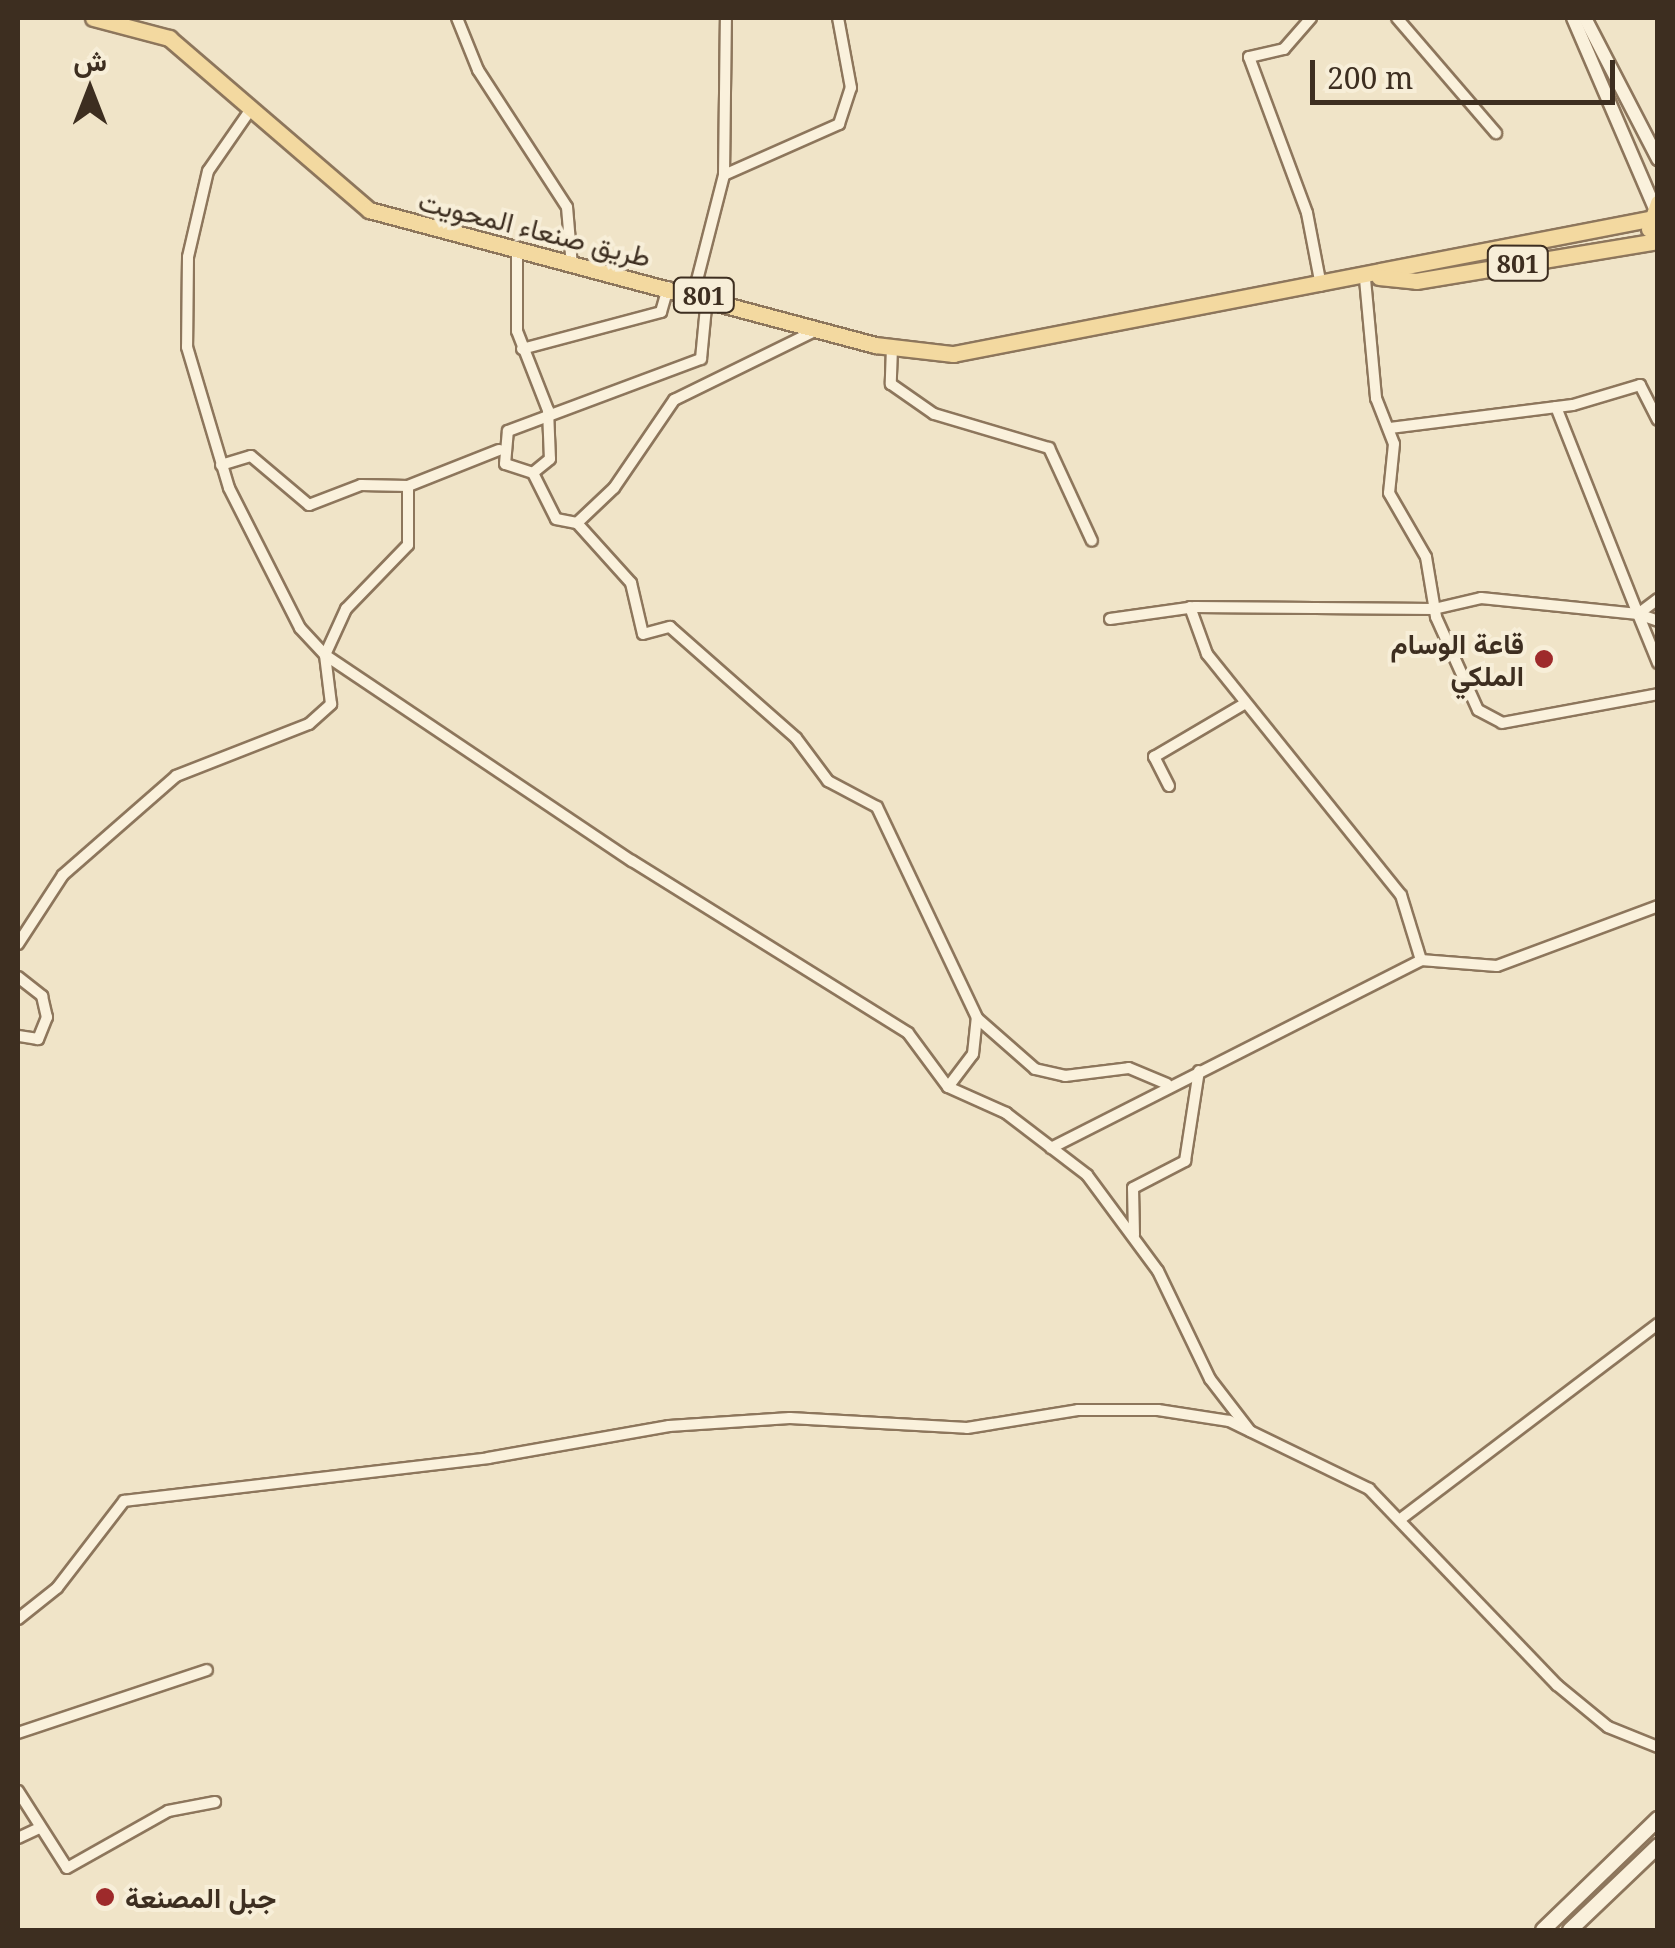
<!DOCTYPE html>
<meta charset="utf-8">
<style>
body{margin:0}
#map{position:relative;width:1675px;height:1948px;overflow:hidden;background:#f0e4c8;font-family:"Noto Serif",Vazirmatn,serif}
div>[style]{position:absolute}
.roads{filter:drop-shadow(2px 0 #8d765c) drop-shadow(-2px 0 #8d765c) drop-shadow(0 2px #8d765c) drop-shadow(0 -2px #8d765c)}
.minor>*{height:10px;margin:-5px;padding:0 5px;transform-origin:5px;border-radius:5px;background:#faf1dc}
.tertiary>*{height:12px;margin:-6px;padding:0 6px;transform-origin:6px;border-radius:6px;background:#faf1dc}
.secondary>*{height:14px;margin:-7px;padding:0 7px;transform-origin:7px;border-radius:7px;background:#faf1dc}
.primary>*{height:15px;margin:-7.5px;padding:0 7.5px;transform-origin:7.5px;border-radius:7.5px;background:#f3d9a0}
.dots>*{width:28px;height:28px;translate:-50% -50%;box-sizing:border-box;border:5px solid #f7eed8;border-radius:50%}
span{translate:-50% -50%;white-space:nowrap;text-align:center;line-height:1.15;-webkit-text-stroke:8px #f7eed8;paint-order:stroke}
.shield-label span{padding:2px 8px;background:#f7eed8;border:2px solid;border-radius:8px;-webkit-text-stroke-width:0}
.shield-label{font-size:25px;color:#3d2e20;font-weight:700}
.street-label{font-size:28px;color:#3d2e20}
.poi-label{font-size:28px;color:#3d2e20;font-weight:700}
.right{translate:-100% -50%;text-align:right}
.left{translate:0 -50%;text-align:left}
.frame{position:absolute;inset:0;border:20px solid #3d2e20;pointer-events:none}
.north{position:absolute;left:40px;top:40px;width:100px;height:100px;-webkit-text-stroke:8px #f7eed8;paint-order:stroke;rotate:0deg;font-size:28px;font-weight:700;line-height:40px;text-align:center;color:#3d2e20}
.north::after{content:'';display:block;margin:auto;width:35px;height:45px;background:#3d2e20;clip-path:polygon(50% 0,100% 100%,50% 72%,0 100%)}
.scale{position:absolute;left:1310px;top:60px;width:305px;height:45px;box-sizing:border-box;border:5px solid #3d2e20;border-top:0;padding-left:12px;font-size:30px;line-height:35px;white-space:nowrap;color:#3d2e20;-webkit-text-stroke:8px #f7eed8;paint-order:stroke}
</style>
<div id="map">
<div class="roads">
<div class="minor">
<i style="left:457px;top:18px;width:56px;rotate:68deg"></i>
<i style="left:478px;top:70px;width:163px;rotate:57deg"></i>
<i style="left:567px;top:207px;width:59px;rotate:85.2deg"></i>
<i style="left:1311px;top:18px;width:41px;rotate:131.1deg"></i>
<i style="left:1284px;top:49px;width:36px;rotate:167deg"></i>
<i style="left:1249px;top:57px;width:166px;rotate:69.6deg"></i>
<i style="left:1307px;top:213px;width:74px;rotate:79.1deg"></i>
<i style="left:1397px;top:18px;width:152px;rotate:49.3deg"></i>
<i style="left:251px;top:109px;width:75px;rotate:124.7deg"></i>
<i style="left:208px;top:171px;width:88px;rotate:103.1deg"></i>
<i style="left:188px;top:257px;width:90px;rotate:90.6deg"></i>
<i style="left:187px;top:347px;width:147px;rotate:73.4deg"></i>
<i style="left:229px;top:488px;width:157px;rotate:63.1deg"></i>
<i style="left:300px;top:628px;width:37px;rotate:47deg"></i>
<i style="left:325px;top:655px;width:370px;rotate:33.9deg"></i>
<i style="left:632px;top:861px;width:325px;rotate:31.9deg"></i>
<i style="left:908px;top:1033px;width:67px;rotate:53.5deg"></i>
<i style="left:948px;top:1087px;width:64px;rotate:24.1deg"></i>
<i style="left:1006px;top:1113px;width:102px;rotate:37.4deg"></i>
<i style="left:1087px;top:1175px;width:119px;rotate:53.5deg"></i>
<i style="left:1158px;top:1271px;width:120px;rotate:64.3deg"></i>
<i style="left:1210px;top:1379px;width:66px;rotate:52.4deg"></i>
<i style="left:724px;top:175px;width:157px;rotate:-89.3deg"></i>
<i style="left:517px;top:255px;width:76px;rotate:90deg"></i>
<i style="left:517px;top:331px;width:85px;rotate:68.6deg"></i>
<i style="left:548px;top:410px;width:49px;rotate:87.7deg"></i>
<i style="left:550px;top:459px;width:22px;rotate:141deg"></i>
<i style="left:533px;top:473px;width:51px;rotate:63.4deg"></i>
<i style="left:556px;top:519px;width:21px;rotate:11deg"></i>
<i style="left:577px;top:523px;width:51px;rotate:-43.4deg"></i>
<i style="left:614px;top:488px;width:107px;rotate:-55.7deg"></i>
<i style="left:674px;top:400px;width:159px;rotate:-26.1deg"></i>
<i style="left:1365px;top:279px;width:120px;rotate:84.7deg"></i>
<i style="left:1376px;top:398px;width:49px;rotate:68.6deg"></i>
<i style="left:1394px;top:444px;width:49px;rotate:95.8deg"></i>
<i style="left:1389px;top:493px;width:74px;rotate:60deg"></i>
<i style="left:1426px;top:557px;width:61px;rotate:80.5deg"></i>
<i style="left:1436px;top:617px;width:102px;rotate:65.7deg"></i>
<i style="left:1478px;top:710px;width:27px;rotate:28deg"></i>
<i style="left:1502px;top:723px;width:159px;rotate:-10.5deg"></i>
<i style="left:694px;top:292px;width:121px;rotate:-75.6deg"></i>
<i style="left:724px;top:175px;width:126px;rotate:-23.9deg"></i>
<i style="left:839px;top:124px;width:38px;rotate:-72deg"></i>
<i style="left:851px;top:88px;width:71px;rotate:-100.5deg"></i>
<i style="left:892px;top:347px;width:37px;rotate:92deg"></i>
<i style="left:891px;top:384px;width:52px;rotate:34.9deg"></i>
<i style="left:934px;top:414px;width:120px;rotate:16.5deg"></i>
<i style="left:1049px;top:448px;width:102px;rotate:65.2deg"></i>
<i style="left:522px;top:349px;width:144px;rotate:-14.9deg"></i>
<i style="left:661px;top:312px;width:26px;rotate:-74deg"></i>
<i style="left:1556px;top:407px;width:223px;rotate:68.4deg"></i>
<i style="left:1390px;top:428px;width:184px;rotate:-7.2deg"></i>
<i style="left:1573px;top:405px;width:70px;rotate:-16.6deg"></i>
<i style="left:1640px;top:385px;width:39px;rotate:63deg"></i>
<i style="left:221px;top:465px;width:31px;rotate:-17deg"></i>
<i style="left:251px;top:456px;width:76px;rotate:40.2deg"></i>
<i style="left:309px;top:505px;width:56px;rotate:-21deg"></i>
<i style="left:361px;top:485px;width:47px;rotate:1.2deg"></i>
<i style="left:408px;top:486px;width:98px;rotate:-21.6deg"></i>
<i style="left:533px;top:473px;width:29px;rotate:-162deg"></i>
<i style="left:505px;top:464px;width:33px;rotate:-85deg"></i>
<i style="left:508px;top:431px;width:206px;rotate:-20.5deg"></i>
<i style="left:701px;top:359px;width:62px;rotate:-84.5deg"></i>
<i style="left:577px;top:523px;width:81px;rotate:48deg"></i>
<i style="left:631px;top:583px;width:52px;rotate:76.8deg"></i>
<i style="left:643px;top:634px;width:28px;rotate:-15deg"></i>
<i style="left:670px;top:627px;width:168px;rotate:41.4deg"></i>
<i style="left:796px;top:738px;width:54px;rotate:53.3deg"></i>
<i style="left:828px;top:781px;width:55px;rotate:28deg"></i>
<i style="left:877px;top:807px;width:233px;rotate:64.6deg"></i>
<i style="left:977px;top:1018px;width:77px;rotate:41.3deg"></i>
<i style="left:1035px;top:1069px;width:31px;rotate:13deg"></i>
<i style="left:1065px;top:1076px;width:64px;rotate:-7.1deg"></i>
<i style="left:1129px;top:1068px;width:41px;rotate:22.8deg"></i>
<i style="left:1190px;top:607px;width:50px;rotate:70.1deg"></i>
<i style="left:1207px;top:654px;width:309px;rotate:51.2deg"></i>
<i style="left:1401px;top:895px;width:68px;rotate:72.9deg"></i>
<i style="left:1638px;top:614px;width:25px;rotate:-37deg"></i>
<i style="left:1638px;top:614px;width:21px;rotate:19deg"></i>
<i style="left:1110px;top:619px;width:86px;rotate:-8deg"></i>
<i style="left:1195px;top:607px;width:239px;rotate:0.5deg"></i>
<i style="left:1434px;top:609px;width:48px;rotate:-13.2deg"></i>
<i style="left:1481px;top:598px;width:158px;rotate:5.8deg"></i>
<i style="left:1638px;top:614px;width:53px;rotate:67.8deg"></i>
<i style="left:1169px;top:786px;width:33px;rotate:-117deg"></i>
<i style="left:1154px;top:757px;width:104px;rotate:-30.5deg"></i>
<i style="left:18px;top:944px;width:82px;rotate:-56.9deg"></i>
<i style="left:63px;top:875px;width:150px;rotate:-41.2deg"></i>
<i style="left:176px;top:776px;width:143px;rotate:-21.4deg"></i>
<i style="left:309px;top:724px;width:30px;rotate:-42deg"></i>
<i style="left:331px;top:704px;width:49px;rotate:-97deg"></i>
<i style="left:325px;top:655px;width:51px;rotate:-65.5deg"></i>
<i style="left:346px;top:609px;width:89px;rotate:-45.9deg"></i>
<i style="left:408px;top:545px;width:59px;rotate:-90deg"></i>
<i style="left:18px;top:977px;width:31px;rotate:38deg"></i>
<i style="left:42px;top:996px;width:22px;rotate:77deg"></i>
<i style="left:47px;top:1017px;width:24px;rotate:112deg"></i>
<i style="left:38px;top:1039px;width:20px;rotate:-171deg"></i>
<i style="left:948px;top:1087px;width:41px;rotate:-52.9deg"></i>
<i style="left:973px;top:1054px;width:36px;rotate:-84deg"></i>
<i style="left:1051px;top:1148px;width:415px;rotate:-26.9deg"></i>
<i style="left:1421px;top:960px;width:76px;rotate:4.5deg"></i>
<i style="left:1497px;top:966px;width:172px;rotate:-20.4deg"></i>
<i style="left:1134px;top:1235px;width:47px;rotate:-91.2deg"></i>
<i style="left:1133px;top:1188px;width:59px;rotate:-27.4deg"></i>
<i style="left:1185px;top:1161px;width:91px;rotate:-81.2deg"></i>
<i style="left:1402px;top:1518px;width:321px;rotate:-37.2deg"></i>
<i style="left:18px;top:1619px;width:50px;rotate:-38.5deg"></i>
<i style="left:57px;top:1588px;width:110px;rotate:-52.4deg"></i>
<i style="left:124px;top:1501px;width:367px;rotate:-6.7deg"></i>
<i style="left:488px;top:1458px;width:184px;rotate:-10deg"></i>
<i style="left:669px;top:1426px;width:121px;rotate:-3.8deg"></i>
<i style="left:790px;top:1418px;width:177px;rotate:3.2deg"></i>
<i style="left:967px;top:1428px;width:112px;rotate:-9.2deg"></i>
<i style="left:1078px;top:1410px;width:80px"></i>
<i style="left:1158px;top:1410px;width:72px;rotate:8.8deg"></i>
<i style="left:1229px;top:1421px;width:156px;rotate:25.9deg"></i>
<i style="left:1369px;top:1489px;width:272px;rotate:46.2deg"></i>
<i style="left:1557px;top:1685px;width:66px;rotate:39.5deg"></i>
<i style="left:1608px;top:1727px;width:54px;rotate:21.8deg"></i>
<i style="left:18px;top:1733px;width:199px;rotate:-18.4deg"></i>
<i style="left:18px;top:1791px;width:91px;rotate:57.5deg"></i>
<i style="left:67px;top:1868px;width:116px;rotate:-29.4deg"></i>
<i style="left:168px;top:1811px;width:48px;rotate:-10.8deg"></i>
<i style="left:18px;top:1838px;width:23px;rotate:-25deg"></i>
</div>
<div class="tertiary">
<i style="left:1573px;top:18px;width:205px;rotate:66.7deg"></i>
<i style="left:1585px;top:18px;width:159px;rotate:62.6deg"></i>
</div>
<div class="secondary">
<i style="left:1543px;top:1930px;width:160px;rotate:-44deg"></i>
<i style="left:1570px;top:1930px;width:122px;rotate:-43.7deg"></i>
</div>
<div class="primary">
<i style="left:93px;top:18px;width:79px;rotate:14.7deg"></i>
<i style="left:169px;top:38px;width:264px;rotate:40.7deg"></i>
<i style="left:369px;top:210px;width:524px;rotate:14.94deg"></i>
<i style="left:875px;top:345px;width:79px;rotate:6.6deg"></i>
<i style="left:953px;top:354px;width:708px;rotate:-10.99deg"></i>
<i style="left:1649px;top:229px;width:28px;rotate:-71deg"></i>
<i style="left:1379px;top:277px;width:37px;rotate:6deg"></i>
<i style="left:1416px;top:281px;width:245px;rotate:-9.4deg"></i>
</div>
</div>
<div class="dots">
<i style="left:1544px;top:659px;background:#9e2a2b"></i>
<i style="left:105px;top:1897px;background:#9e2a2b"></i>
</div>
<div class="shield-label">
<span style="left:1518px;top:263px">801</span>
<span style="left:704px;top:295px">801</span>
</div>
<div class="street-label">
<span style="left:535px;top:228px;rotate:14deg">طريق صنعاء المحويت</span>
</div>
<div class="poi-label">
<span class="right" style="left:1524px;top:659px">قاعة الوسام<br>الملكي</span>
<span class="left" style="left:125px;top:1897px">جبل المصنعة</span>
</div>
<div class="frame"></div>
<div class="north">ش</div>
<div class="scale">200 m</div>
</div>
